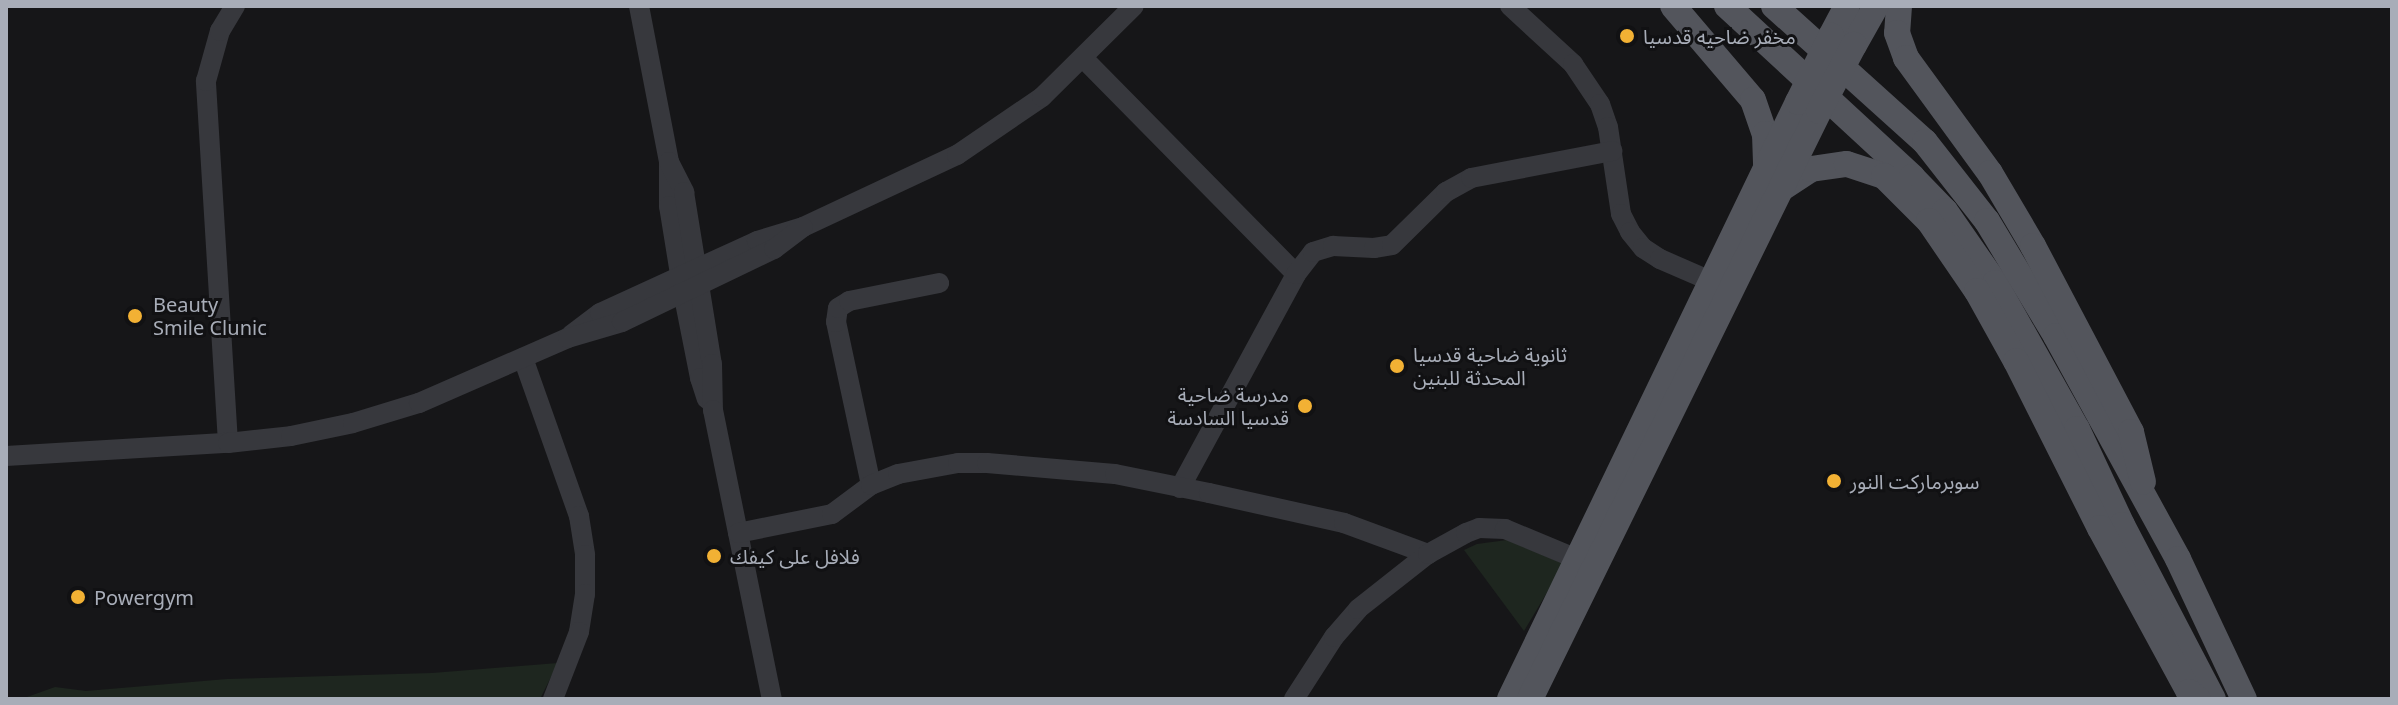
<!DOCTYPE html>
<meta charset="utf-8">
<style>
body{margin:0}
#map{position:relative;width:2398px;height:705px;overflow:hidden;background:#161618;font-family:"Noto Sans","Noto Sans Arabic",sans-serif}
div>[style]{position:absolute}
.green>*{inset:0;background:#1e261f}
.minor>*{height:20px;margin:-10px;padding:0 10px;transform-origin:10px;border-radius:10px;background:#37383d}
.major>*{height:26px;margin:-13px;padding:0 13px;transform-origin:13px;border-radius:13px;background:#53555c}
.major-bridge>*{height:26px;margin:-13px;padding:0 13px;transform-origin:13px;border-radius:13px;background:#53555c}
.dots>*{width:22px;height:22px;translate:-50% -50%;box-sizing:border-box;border:4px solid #111113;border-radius:50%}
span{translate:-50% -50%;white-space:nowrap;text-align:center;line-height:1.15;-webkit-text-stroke:6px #111113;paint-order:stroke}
.poi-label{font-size:20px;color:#a8adb8}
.left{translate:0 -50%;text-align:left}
.right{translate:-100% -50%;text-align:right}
.frame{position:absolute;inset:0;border:8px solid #a8adb8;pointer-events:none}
</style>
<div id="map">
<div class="green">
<i style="clip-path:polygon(1507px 540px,1564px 564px,1524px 631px,1464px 550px,1477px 544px)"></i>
<i style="clip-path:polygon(558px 663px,540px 699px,27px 697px,55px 687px,86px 691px,227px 679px,432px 673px)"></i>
</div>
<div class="minor">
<i style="left:639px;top:6px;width:159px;rotate:79.1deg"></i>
<i style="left:669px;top:162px;width:44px;rotate:90deg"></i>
<i style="left:669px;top:206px;width:87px;rotate:80.8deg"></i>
<i style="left:683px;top:292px;width:88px;rotate:78.8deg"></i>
<i style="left:700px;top:378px;width:22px;rotate:72deg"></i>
<i style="left:1510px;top:6px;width:86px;rotate:42.6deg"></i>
<i style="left:1573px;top:64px;width:48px;rotate:56deg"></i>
<i style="left:1600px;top:104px;width:24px;rotate:71deg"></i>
<i style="left:1608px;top:127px;width:88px;rotate:81.5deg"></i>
<i style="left:1621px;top:214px;width:20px;rotate:63deg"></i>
<i style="left:1630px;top:232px;width:21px;rotate:51deg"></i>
<i style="left:1643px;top:248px;width:20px;rotate:33deg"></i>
<i style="left:1660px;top:259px;width:58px;rotate:23.5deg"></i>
<i style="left:1084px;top:59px;width:302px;rotate:45.4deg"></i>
<i style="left:669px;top:162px;width:34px;rotate:63deg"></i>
<i style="left:684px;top:192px;width:174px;rotate:80.8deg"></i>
<i style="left:712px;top:364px;width:46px;rotate:88.8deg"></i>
<i style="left:713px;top:410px;width:295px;rotate:78.5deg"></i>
<i style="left:571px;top:335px;width:36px;rotate:-37deg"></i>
<i style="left:600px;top:313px;width:173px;rotate:-24.6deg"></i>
<i style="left:757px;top:241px;width:48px;rotate:-16.9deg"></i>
<i style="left:803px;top:227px;width:170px;rotate:-25.1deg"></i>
<i style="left:957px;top:155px;width:103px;rotate:-34.3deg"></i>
<i style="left:1042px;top:97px;width:129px;rotate:-44.7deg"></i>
<i style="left:523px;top:358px;width:168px;rotate:70.5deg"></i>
<i style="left:579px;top:516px;width:39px;rotate:81deg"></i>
<i style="left:585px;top:555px;width:39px;rotate:90deg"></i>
<i style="left:585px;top:594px;width:38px;rotate:99deg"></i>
<i style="left:579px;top:632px;width:72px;rotate:111.2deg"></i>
<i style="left:228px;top:443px;width:363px;rotate:-93.5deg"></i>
<i style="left:206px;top:81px;width:52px;rotate:-74.4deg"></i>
<i style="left:220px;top:31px;width:29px;rotate:-59deg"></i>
<i style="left:6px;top:456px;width:222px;rotate:-3.4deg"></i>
<i style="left:228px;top:443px;width:63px;rotate:-6.3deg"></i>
<i style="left:291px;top:436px;width:63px;rotate:-11.8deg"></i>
<i style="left:353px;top:423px;width:69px;rotate:-16.9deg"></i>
<i style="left:419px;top:403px;width:163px;rotate:-23.6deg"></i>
<i style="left:568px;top:338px;width:56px;rotate:-16.5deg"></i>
<i style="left:622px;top:322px;width:169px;rotate:-25.7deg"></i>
<i style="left:774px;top:249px;width:36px;rotate:-37deg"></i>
<i style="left:871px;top:485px;width:167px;rotate:-102.1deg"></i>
<i style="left:836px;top:322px;width:14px;rotate:-82deg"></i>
<i style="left:838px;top:308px;width:13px;rotate:-32deg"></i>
<i style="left:849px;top:301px;width:92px;rotate:-11.3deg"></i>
<i style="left:1180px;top:488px;width:243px;rotate:-61.5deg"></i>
<i style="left:1296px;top:274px;width:28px;rotate:-52deg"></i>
<i style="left:1313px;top:252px;width:21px;rotate:-17deg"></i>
<i style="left:1333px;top:246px;width:41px;rotate:2.8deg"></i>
<i style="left:1374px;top:248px;width:18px;rotate:-9deg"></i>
<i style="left:1392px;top:245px;width:76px;rotate:-44.5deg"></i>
<i style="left:1446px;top:192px;width:29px;rotate:-29deg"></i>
<i style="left:1471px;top:178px;width:144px;rotate:-10.8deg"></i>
<i style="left:738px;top:533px;width:96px;rotate:-11.4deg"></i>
<i style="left:832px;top:514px;width:49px;rotate:-36.6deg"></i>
<i style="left:871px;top:485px;width:29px;rotate:-22deg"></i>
<i style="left:898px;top:474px;width:61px;rotate:-10.4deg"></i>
<i style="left:958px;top:463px;width:29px"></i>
<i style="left:987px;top:463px;width:128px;rotate:4.9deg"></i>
<i style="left:1115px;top:474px;width:96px;rotate:11.4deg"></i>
<i style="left:1209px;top:493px;width:138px;rotate:12.5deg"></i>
<i style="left:1344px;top:523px;width:90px;rotate:20.3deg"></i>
<i style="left:1294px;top:699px;width:74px;rotate:-57.2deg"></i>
<i style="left:1334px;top:637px;width:37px;rotate:-49deg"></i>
<i style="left:1358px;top:609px;width:89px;rotate:-38.2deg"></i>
<i style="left:1428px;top:554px;width:43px;rotate:-28.9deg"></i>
<i style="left:1466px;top:533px;width:14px;rotate:-21deg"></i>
<i style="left:1479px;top:528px;width:26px;rotate:2deg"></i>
<i style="left:1505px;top:529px;width:91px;rotate:22.6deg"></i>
</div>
<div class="major">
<i style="left:1673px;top:6px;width:123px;rotate:49.6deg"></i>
<i style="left:1753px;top:100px;width:36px;rotate:71deg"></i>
<i style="left:1765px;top:134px;width:33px;rotate:88deg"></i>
<i style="left:1727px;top:6px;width:252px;rotate:42.7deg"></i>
<i style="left:1912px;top:177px;width:47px;rotate:45.9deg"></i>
<i style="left:1945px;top:211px;width:88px;rotate:55.2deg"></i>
<i style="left:1995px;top:283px;width:167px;rotate:60.7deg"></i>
<i style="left:2077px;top:429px;width:106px;rotate:64.9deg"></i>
<i style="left:2122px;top:525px;width:196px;rotate:62.4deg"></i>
<i style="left:1774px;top:6px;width:203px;rotate:42deg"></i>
<i style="left:1925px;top:142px;width:100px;rotate:51.9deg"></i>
<i style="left:1987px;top:221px;width:134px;rotate:59deg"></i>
<i style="left:2056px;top:336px;width:254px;rotate:61.3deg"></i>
<i style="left:2178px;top:559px;width:155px;rotate:64.8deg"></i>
<i style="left:1899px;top:6px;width:27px;rotate:94deg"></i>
<i style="left:1897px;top:33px;width:27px;rotate:70deg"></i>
<i style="left:1906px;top:58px;width:142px;rotate:53.9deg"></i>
<i style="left:1990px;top:173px;width:85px;rotate:59.5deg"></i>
<i style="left:2033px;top:246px;width:210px;rotate:62.2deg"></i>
<i style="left:2131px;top:432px;width:51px;rotate:76.5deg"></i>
<i style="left:1831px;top:36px;width:34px;rotate:-62deg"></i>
<i style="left:1854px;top:45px;width:45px;rotate:-60.6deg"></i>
<i style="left:1782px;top:188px;width:35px;rotate:-33deg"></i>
<i style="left:1811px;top:169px;width:36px;rotate:-8deg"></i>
<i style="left:1847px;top:164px;width:39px;rotate:18deg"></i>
<i style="left:1884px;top:176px;width:64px;rotate:45deg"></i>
<i style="left:1929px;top:221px;width:85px;rotate:55.6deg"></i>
<i style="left:1977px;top:291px;width:80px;rotate:60.9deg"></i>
<i style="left:2016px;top:361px;width:187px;rotate:63.3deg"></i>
<i style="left:2100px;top:528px;width:187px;rotate:61.5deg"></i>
<i style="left:2189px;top:692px;width:11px;rotate:38deg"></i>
<i style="left:1510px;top:699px;width:663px;rotate:-64.25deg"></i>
<i style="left:1530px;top:699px;width:655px;rotate:-63.83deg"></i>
</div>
<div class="major-bridge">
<i style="left:1798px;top:102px;width:74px;rotate:-63.4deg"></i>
<i style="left:1819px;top:111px;width:75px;rotate:-62.1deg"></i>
</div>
<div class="dots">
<i style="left:1627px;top:36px;background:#f2b134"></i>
<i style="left:135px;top:316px;background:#f2b134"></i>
<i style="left:1397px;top:366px;background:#f2b134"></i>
<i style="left:1305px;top:406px;background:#f2b134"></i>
<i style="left:1834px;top:481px;background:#f2b134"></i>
<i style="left:714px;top:556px;background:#f2b134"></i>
<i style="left:78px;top:597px;background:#f2b134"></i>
</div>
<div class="poi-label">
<span class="left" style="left:1643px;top:36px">مخفر ضاحيه قدسيا</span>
<span class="left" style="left:153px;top:316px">Beauty<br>Smile Clunic</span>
<span class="left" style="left:1413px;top:366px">ثانوية ضاحية قدسيا<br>المحدثة للبنين</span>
<span class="right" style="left:1289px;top:406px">مدرسة ضاحية<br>قدسيا السادسة</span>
<span class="left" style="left:1850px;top:481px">سوبرماركت النور</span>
<span class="left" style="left:730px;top:556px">فلافل على كيفك</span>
<span class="left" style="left:94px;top:597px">Powergym</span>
</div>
<div class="frame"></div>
</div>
